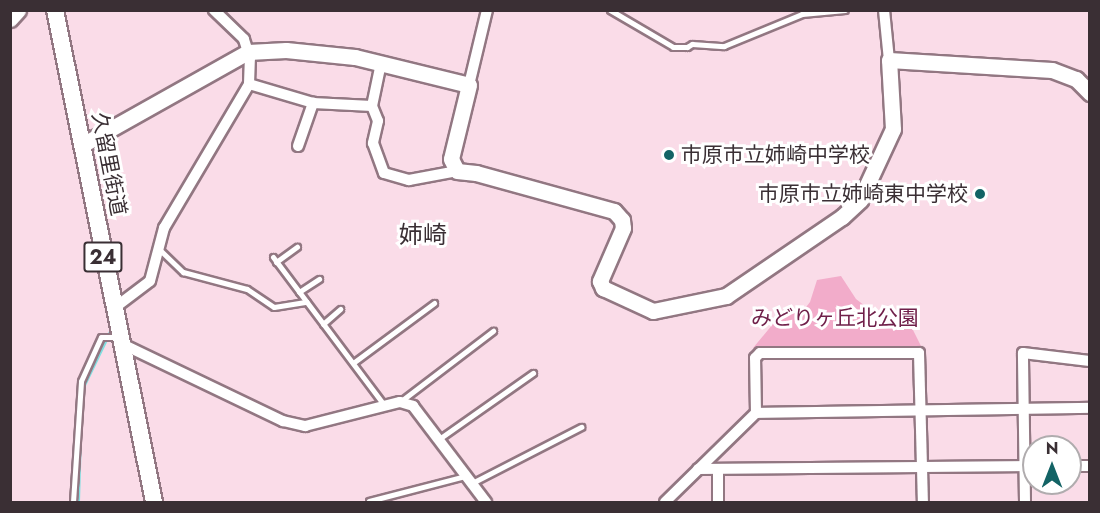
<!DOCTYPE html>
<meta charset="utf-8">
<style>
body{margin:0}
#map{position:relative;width:1100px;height:513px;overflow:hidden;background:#fadce8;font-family:Jost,"Noto Sans JP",sans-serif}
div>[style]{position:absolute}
.green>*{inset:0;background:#f2acca}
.stream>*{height:3px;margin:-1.5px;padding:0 1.5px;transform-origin:1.5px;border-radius:1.5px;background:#80dfe1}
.roads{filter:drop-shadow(2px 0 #927782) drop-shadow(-2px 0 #927782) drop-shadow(0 2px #927782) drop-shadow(0 -2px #927782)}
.lane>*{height:5px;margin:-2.5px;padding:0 2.5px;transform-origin:2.5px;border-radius:2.5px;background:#fff}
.street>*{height:10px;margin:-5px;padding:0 5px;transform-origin:5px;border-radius:5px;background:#fff}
.secondary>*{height:15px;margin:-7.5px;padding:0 7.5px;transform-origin:7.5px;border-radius:7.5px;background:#fff}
.primary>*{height:16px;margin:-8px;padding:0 8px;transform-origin:8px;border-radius:8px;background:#fff}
.dots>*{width:16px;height:16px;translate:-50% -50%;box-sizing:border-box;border:3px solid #fff;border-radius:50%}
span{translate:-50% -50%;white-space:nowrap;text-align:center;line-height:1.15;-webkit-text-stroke:6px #fff;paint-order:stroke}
.shield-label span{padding:2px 4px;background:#fff;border:2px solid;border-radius:4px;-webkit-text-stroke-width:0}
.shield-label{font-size:20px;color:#3a2f34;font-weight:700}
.poi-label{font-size:21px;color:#3a2f34}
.left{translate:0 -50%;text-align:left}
.right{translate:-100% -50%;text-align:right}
.street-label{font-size:21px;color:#3a2f34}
.park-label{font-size:21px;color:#70204a}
.quarter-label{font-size:24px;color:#3a2f34}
.frame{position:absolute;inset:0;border:12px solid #3a2f34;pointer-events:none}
.north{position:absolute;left:1022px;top:435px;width:60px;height:60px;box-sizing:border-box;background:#fff;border:2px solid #b0acae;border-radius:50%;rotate:0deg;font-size:16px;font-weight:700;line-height:24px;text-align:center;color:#3a2f34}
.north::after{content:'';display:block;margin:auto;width:21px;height:27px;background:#136365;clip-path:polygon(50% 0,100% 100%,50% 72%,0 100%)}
</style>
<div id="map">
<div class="green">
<i style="clip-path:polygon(841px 276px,856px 299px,891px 326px,912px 328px,921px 346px,753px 348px,782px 313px,803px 311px,810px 302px,817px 280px)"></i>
</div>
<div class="stream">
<i style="left:82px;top:389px;width:69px;rotate:-64.2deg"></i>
<i style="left:78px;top:502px;width:68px;rotate:-88.3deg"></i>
</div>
<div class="roads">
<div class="lane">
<i style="left:610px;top:10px;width:73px;rotate:30.4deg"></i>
<i style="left:673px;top:47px;width:14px"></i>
<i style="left:687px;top:47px;width:6px;rotate:-31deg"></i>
<i style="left:692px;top:44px;width:32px;rotate:4deg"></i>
<i style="left:724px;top:46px;width:84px;rotate:-22.3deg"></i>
<i style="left:802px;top:14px;width:43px;rotate:-5.3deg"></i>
<i style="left:160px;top:250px;width:32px;rotate:44deg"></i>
<i style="left:183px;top:272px;width:66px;rotate:14.9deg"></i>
<i style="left:247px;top:289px;width:32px;rotate:34deg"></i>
<i style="left:274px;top:307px;width:33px;rotate:-9deg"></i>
<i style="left:273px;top:257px;width:185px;rotate:53.1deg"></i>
<i style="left:276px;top:262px;width:26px;rotate:-36deg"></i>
<i style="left:299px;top:292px;width:24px;rotate:-33deg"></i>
<i style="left:323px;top:324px;width:23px;rotate:-41deg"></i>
<i style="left:353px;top:363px;width:101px;rotate:-36.5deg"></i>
<i style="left:401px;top:401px;width:116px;rotate:-37.3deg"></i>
<i style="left:439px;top:439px;width:115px;rotate:-35.1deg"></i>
<i style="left:472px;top:483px;width:123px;rotate:-27.2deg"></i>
<i style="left:369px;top:501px;width:99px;rotate:-14.6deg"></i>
<i style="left:73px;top:502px;width:121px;rotate:-86.2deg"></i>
<i style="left:81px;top:381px;width:48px;rotate:-65.6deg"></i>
<i style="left:101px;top:337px;width:17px"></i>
</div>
<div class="street">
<i style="left:884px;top:10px;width:50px;rotate:84.3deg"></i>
<i style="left:381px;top:63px;width:44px;rotate:101.8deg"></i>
<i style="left:372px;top:106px;width:16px;rotate:68deg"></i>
<i style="left:378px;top:121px;width:23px;rotate:103deg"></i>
<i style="left:373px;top:143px;width:32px;rotate:70deg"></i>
<i style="left:384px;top:173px;width:26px;rotate:16deg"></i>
<i style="left:409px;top:180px;width:49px;rotate:-10.6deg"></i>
<i style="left:249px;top:84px;width:67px;rotate:16.5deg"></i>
<i style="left:313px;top:103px;width:59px;rotate:2.9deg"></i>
<i style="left:469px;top:85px;width:77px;rotate:-76.5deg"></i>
<i style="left:298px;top:146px;width:46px;rotate:-70.8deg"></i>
<i style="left:113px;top:309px;width:46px;rotate:-37.1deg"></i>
<i style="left:150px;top:281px;width:55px;rotate:-75.2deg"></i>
<i style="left:164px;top:228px;width:167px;rotate:-59.4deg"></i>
<i style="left:249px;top:84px;width:26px;rotate:-88deg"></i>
<i style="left:250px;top:58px;width:20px;rotate:-108deg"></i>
<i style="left:244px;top:39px;width:42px;rotate:-136deg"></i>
<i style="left:120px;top:343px;width:181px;rotate:25.6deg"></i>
<i style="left:283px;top:421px;width:23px;rotate:13deg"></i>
<i style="left:305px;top:426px;width:98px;rotate:-14.2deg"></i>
<i style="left:400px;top:402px;width:14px;rotate:17deg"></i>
<i style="left:413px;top:406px;width:121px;rotate:52.8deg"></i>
<i style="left:756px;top:413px;width:334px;rotate:-0.9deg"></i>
<i style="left:1070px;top:466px;width:20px"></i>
<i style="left:698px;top:469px;width:336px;rotate:-0.5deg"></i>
<i style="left:718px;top:469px;width:33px;rotate:90deg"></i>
<i style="left:665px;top:502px;width:127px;rotate:-44.4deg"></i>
<i style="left:756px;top:413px;width:55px;rotate:-91deg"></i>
<i style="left:755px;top:358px;width:7px;rotate:-45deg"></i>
<i style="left:760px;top:353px;width:159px"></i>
<i style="left:919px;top:353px;width:149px;rotate:88.5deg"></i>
<i style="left:1025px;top:502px;width:149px;rotate:-90.8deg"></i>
<i style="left:1023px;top:353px;width:67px;rotate:6.8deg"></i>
</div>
<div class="secondary">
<i style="left:10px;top:19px;width:12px;rotate:-48deg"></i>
<i style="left:82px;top:145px;width:190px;rotate:-29.3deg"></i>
<i style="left:248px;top:52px;width:38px;rotate:-3deg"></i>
<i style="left:286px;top:50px;width:69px;rotate:5.8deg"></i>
<i style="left:355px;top:57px;width:117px;rotate:13.8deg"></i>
<i style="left:469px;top:85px;width:76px;rotate:103.7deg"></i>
<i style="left:451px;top:159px;width:13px;rotate:63deg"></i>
<i style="left:457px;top:171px;width:19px;rotate:6deg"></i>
<i style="left:476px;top:173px;width:143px;rotate:15.4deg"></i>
<i style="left:614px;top:211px;width:12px;rotate:48deg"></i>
<i style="left:622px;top:220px;width:8px;rotate:83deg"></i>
<i style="left:623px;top:228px;width:58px;rotate:113.5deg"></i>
<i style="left:600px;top:281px;width:8px;rotate:67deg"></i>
<i style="left:603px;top:288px;width:55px;rotate:24.7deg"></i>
<i style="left:653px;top:311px;width:75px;rotate:-11.6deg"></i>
<i style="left:726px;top:296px;width:140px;rotate:-34.3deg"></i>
<i style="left:842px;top:217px;width:25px;rotate:-43deg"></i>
<i style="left:860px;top:200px;width:78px;rotate:-65.1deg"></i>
<i style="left:893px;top:129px;width:69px;rotate:-93.3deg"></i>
<i style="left:889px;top:60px;width:163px;rotate:3.5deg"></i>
<i style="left:1052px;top:70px;width:26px;rotate:21deg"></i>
<i style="left:1076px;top:79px;width:20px;rotate:45deg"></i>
</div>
<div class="primary">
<i style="left:55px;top:10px;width:502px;rotate:78.62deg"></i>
</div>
</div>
<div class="dots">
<i style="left:669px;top:155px;background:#136365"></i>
<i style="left:980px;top:194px;background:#136365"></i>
</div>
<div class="shield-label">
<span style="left:103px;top:257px">24</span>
</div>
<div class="poi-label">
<span class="left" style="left:681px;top:155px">市原市立姉崎中学校</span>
<span class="right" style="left:968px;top:194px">市原市立姉崎東中学校</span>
</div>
<div class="street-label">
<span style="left:109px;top:164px;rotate:79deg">久留里街道</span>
</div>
<div class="park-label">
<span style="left:835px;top:318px">みどりヶ丘北公園</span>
</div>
<div class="quarter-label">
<span style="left:423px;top:235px">姉崎</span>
</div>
<div class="frame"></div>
<div class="north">N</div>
</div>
